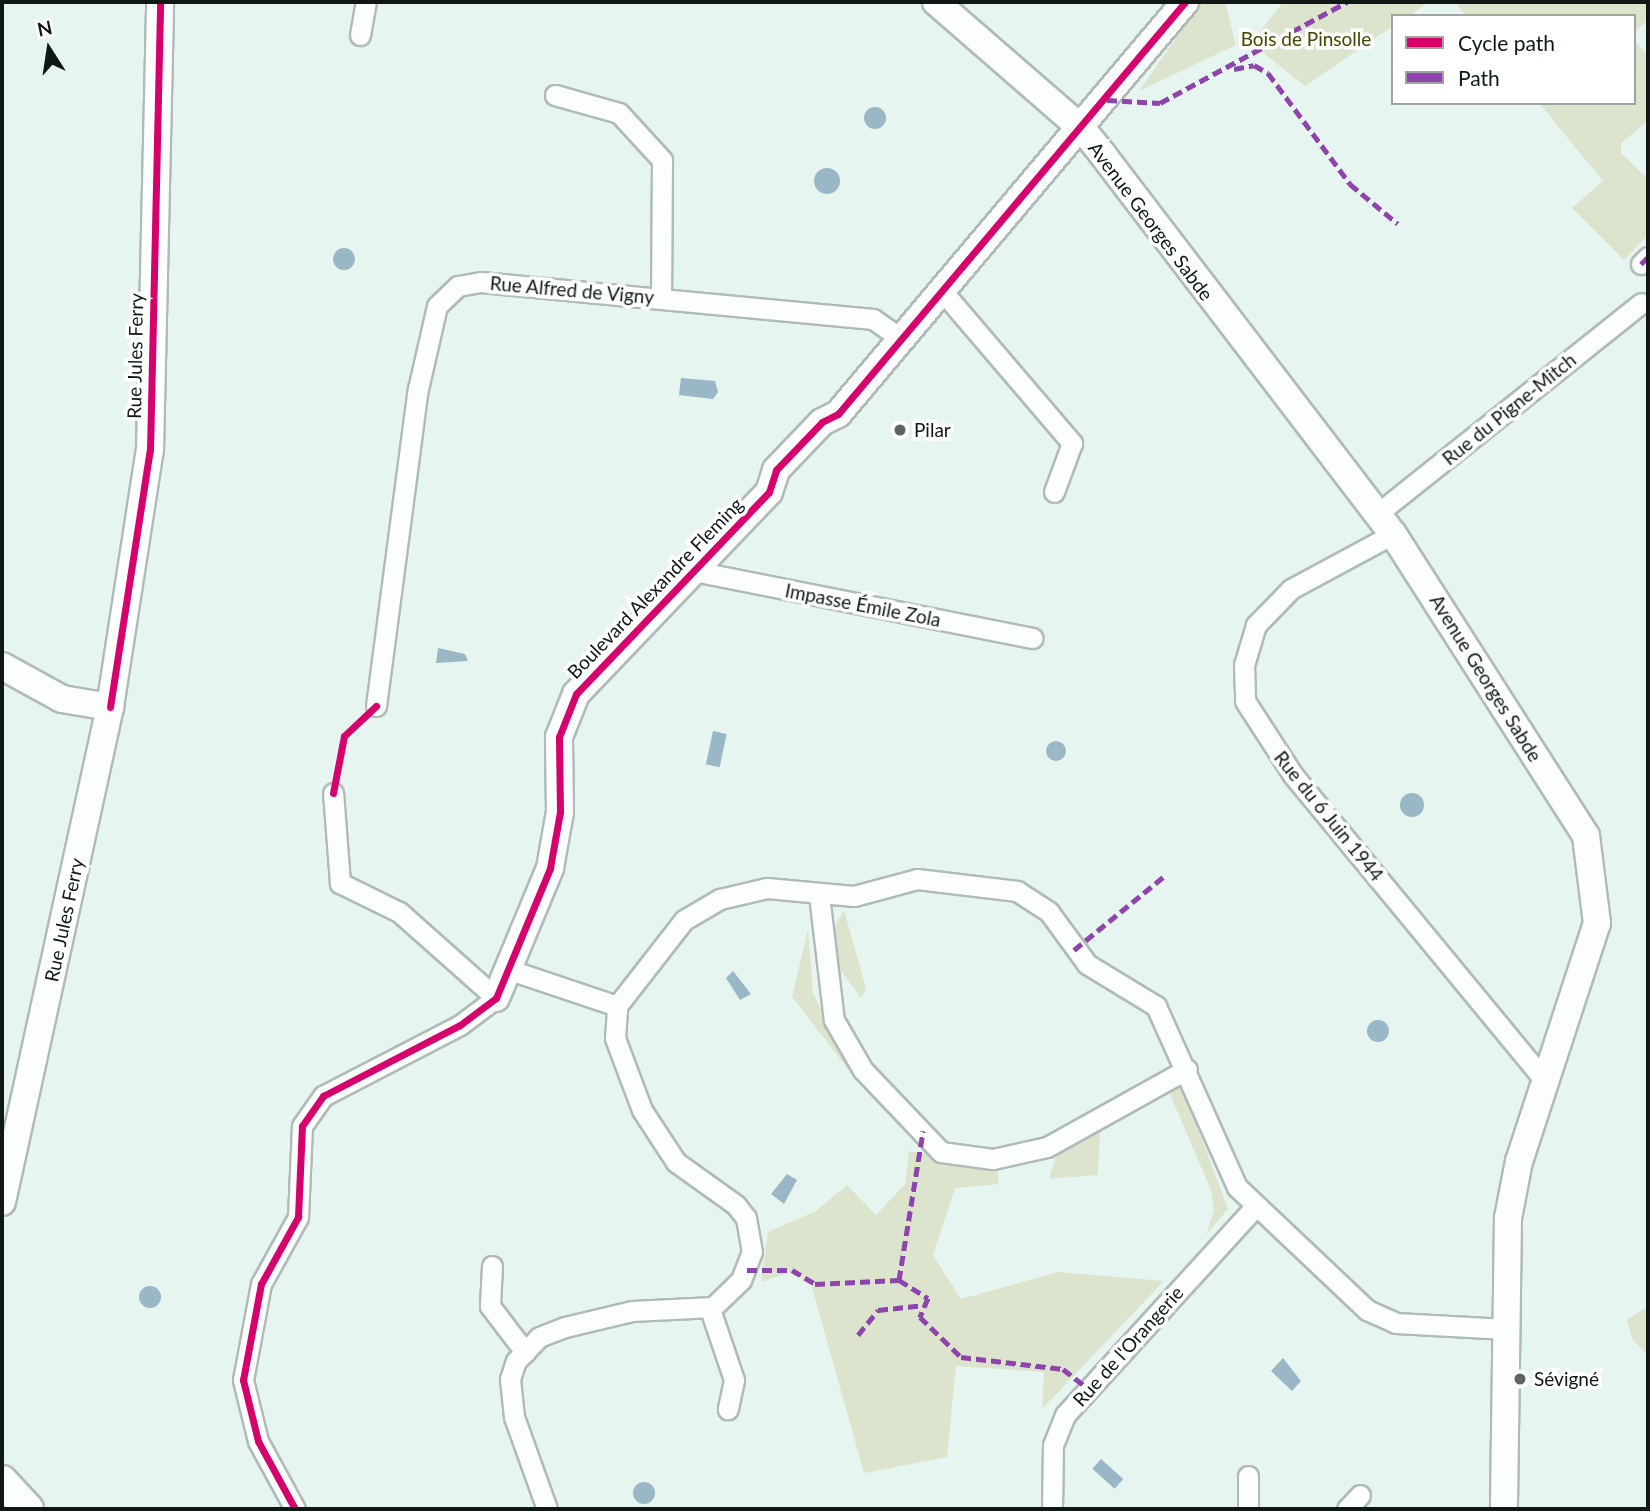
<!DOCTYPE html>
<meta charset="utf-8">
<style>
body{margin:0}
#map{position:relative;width:1650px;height:1511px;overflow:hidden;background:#e7f5f0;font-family:Lato,sans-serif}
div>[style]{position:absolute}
.green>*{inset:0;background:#dde4cd}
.water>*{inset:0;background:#99b7c4;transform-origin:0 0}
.round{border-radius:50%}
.roads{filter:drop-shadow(2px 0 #b0bbb7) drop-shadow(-2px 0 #b0bbb7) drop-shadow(0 2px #b0bbb7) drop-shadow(0 -2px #b0bbb7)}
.street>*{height:19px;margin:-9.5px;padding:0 9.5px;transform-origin:9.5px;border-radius:9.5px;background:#fbfefd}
.secondary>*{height:26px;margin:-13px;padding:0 13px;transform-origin:13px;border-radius:13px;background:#fbfefd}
.primary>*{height:30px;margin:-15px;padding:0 15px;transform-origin:15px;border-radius:15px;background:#fbfefd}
.quiet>*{height:5px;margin-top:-2.5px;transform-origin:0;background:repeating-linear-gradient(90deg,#8e44ad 0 10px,transparent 0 15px)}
.cycleway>*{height:7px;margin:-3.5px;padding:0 3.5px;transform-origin:3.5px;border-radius:3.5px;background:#d6006c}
.dots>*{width:19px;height:19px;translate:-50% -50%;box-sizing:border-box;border:4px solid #fff;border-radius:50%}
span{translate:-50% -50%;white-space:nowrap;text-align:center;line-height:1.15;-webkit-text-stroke:7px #fff;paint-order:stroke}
.park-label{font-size:19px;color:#454401}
.street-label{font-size:19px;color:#0f1815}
.poi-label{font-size:19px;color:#0f1815}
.left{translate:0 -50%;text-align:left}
.frame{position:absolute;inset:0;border:4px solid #0f1815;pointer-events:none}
.legend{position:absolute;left:1391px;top:14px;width:245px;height:91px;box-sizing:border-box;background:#fff;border:2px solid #9fa3a1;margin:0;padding:9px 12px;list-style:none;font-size:21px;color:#0f1815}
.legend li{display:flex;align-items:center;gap:14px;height:35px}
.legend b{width:35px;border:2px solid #9fa3a1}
.north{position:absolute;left:14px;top:14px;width:70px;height:70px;-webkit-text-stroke:5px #fff;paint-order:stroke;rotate:348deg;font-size:19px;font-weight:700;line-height:28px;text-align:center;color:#0f1815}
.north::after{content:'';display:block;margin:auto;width:24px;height:32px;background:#0f1815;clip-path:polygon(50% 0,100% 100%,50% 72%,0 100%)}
</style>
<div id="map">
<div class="green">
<i style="clip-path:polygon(1201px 2px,1225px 2px,1236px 45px,1139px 91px)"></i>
<i style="clip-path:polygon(1283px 2px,1429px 2px,1409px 16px,1393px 16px,1393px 26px,1305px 86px,1251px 43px)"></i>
<i style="clip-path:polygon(1455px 2px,1648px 2px,1648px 20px,1634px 32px,1634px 16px,1466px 16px)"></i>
<i style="clip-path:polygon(1634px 40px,1648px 56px,1648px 121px,1621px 143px,1621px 153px,1648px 179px,1648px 235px,1624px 260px,1572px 208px,1603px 181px,1539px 103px,1634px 103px)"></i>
<i style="clip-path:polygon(844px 910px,866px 989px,861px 998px,840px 970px,832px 931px)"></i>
<i style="clip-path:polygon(808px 929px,813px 993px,852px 1074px,792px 997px)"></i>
<i style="clip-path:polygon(1181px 1083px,1228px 1209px,1206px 1235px,1214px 1210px,1211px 1190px,1169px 1092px)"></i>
<i style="clip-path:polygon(1100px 1129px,1098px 1175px,1049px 1179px,1058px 1150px)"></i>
<i style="clip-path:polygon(909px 1151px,997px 1167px,999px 1184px,955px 1188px,933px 1255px,961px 1299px,1058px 1272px,1164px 1281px,1042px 1409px,1044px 1372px,956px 1366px,947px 1457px,864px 1473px,811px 1284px,791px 1272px,761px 1282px,768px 1232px,816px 1211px,847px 1185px,876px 1215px,905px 1184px)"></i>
<i style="clip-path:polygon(1648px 1306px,1648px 1355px,1632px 1339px,1627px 1320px)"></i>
</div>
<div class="water">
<i class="round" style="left:864px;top:107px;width:22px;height:22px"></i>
<i class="round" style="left:814px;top:168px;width:26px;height:26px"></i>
<i class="round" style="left:333px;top:248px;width:22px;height:22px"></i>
<i style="clip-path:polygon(681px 378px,715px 381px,718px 392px,713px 399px,679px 395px)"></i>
<i style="clip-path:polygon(438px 648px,465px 654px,468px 661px,436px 663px)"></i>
<i style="left:713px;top:731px;width:14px;height:34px;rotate:12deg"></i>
<i class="round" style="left:1046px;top:741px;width:20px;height:20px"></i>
<i class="round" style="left:1400px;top:793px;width:24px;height:24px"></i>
<i style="clip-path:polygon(733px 971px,751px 994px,740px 1000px,726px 978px)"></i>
<i class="round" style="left:1367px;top:1020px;width:22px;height:22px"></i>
<i style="clip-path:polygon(787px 1174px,797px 1180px,784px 1204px,771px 1194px)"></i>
<i class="round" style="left:139px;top:1286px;width:22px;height:22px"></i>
<i style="clip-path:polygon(1283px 1358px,1301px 1381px,1292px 1391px,1271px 1371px)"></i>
<i style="left:1101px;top:1459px;width:30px;height:13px;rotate:42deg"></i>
<i class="round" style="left:633px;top:1482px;width:22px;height:22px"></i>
</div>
<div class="roads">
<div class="street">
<i style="left:360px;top:35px;width:34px;rotate:-80deg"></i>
<i style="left:555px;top:95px;width:66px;rotate:15.7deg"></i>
<i style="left:619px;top:113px;width:64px;rotate:47.5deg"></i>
<i style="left:662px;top:160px;width:137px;rotate:90.4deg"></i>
<i style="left:1641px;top:264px;width:10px;rotate:-45deg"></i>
<i style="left:943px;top:292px;width:199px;rotate:49.5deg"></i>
<i style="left:1072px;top:443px;width:52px;rotate:110.2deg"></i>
<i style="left:1377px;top:514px;width:338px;rotate:-38.6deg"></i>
<i style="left:1393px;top:534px;width:116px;rotate:151.7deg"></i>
<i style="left:1291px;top:589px;width:50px;rotate:134.2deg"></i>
<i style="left:1256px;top:625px;width:42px;rotate:106.7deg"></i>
<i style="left:1244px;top:665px;width:36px;rotate:88deg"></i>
<i style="left:1245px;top:701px;width:88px;rotate:57deg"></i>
<i style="left:1293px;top:775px;width:398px;rotate:50.5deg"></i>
<i style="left:694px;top:571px;width:345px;rotate:11.2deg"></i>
<i style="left:376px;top:706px;width:320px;rotate:-82.5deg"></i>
<i style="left:418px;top:389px;width:85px;rotate:-77.1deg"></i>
<i style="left:437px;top:306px;width:29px;rotate:-44deg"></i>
<i style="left:458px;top:286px;width:23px;rotate:-10deg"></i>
<i style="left:481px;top:282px;width:394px;rotate:5.4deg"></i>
<i style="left:873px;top:319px;width:35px;rotate:35deg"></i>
<i style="left:819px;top:895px;width:126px;rotate:83.2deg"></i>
<i style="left:834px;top:1020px;width:58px;rotate:59.9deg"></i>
<i style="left:863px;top:1070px;width:113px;rotate:46.4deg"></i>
<i style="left:941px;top:1152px;width:52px;rotate:7.7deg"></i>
<i style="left:993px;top:1159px;width:55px;rotate:-12.5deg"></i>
<i style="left:1047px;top:1147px;width:160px;rotate:-29.1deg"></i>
<i style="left:513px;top:971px;width:110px;rotate:18.6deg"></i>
<i style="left:617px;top:1006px;width:109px;rotate:-52.1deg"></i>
<i style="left:684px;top:920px;width:42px;rotate:-30.3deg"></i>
<i style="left:720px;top:899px;width:48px;rotate:-13.2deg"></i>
<i style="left:767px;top:888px;width:87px;rotate:5.3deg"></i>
<i style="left:854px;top:896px;width:65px;rotate:-15.1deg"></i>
<i style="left:917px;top:879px;width:101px;rotate:6.8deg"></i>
<i style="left:1017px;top:891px;width:38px;rotate:33deg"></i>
<i style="left:1049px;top:912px;width:64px;rotate:53.8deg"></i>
<i style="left:1087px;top:964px;width:81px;rotate:31.3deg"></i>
<i style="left:1156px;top:1006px;width:198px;rotate:65.9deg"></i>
<i style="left:1237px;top:1187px;width:179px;rotate:43.4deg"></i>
<i style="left:1367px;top:1310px;width:32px;rotate:24deg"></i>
<i style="left:1396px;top:1323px;width:110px;rotate:3.1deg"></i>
<i style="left:492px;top:1266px;width:40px;rotate:92.9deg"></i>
<i style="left:490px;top:1306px;width:58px;rotate:52.7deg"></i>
<i style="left:710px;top:1309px;width:75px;rotate:71.3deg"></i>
<i style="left:734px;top:1380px;width:30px;rotate:102deg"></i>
<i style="left:1248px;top:1476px;width:33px;rotate:90deg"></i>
<i style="left:295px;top:1509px;width:77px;rotate:-118.6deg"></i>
<i style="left:258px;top:1441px;width:63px;rotate:-103.8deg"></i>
<i style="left:243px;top:1380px;width:98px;rotate:-79.4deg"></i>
<i style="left:261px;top:1284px;width:77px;rotate:-61.1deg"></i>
<i style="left:298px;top:1217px;width:91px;rotate:-87.5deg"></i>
<i style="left:302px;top:1126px;width:37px;rotate:-55deg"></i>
<i style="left:323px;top:1096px;width:154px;rotate:-27.4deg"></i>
<i style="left:460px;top:1025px;width:45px;rotate:-36.9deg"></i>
<i style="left:496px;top:998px;width:130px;rotate:-138.4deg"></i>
<i style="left:399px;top:912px;width:66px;rotate:-153.8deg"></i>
<i style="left:340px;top:883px;width:90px;rotate:-94.4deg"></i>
<i style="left:547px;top:1509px;width:98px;rotate:-109.7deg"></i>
<i style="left:514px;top:1417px;width:38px;rotate:-96deg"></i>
<i style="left:510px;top:1379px;width:19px;rotate:-72deg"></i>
<i style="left:516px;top:1361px;width:33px;rotate:-46deg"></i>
<i style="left:539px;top:1337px;width:28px;rotate:-21deg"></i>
<i style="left:565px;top:1327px;width:69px;rotate:-13.4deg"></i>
<i style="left:632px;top:1311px;width:81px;rotate:-2.8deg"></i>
<i style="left:713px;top:1307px;width:39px;rotate:-44deg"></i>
<i style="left:741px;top:1280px;width:30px;rotate:-69deg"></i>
<i style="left:752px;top:1252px;width:35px;rotate:-100deg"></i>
<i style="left:746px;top:1218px;width:16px;rotate:-128deg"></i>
<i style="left:736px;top:1205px;width:74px;rotate:-144.4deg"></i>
<i style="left:676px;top:1162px;width:62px;rotate:-123.2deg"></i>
<i style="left:642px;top:1110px;width:77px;rotate:-110.6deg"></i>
<i style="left:615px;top:1038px;width:32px;rotate:-86deg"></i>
<i style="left:1052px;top:1509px;width:64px;rotate:-89.1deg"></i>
<i style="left:1053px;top:1445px;width:32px;rotate:-68deg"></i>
<i style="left:1065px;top:1415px;width:283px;rotate:-47.6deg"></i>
<i style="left:1347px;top:1509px;width:19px;rotate:-47deg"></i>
</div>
<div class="secondary">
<i style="left:936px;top:2px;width:195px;rotate:41deg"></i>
<i style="left:1083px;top:130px;width:32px;rotate:51deg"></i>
<i style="left:1103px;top:155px;width:477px;rotate:52.6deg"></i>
<i style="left:1393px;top:534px;width:358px;rotate:57.4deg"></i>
<i style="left:1586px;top:836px;width:88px;rotate:82.8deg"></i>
<i style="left:1597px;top:923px;width:250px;rotate:108.1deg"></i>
<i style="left:1519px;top:1161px;width:58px;rotate:100.9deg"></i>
<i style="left:1508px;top:1218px;width:291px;rotate:90.8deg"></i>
<i style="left:2px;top:666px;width:68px;rotate:28.8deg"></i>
<i style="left:62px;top:699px;width:49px;rotate:9.5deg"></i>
<i style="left:496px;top:998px;width:141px;rotate:-67.4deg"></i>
<i style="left:550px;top:868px;width:57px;rotate:-79.9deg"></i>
<i style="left:560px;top:812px;width:75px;rotate:-90.8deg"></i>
<i style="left:559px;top:737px;width:46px;rotate:-68.4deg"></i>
<i style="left:576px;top:694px;width:279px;rotate:-46.3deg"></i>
<i style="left:769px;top:492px;width:23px;rotate:-72deg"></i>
<i style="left:776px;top:470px;width:66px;rotate:-46.2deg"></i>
<i style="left:822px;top:422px;width:18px;rotate:-27deg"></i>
<i style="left:838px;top:414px;width:539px;rotate:-49.89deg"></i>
<i style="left:2px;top:1202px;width:507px;rotate:-77.69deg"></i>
<i style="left:110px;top:707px;width:260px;rotate:-81.2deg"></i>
<i style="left:150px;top:450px;width:448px;rotate:-88.7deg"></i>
</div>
<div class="primary">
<i style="left:2px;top:1481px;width:38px;rotate:47deg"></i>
</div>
</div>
<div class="quiet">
<i style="left:1234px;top:69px;width:20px;rotate:-11deg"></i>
<i style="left:1254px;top:65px;width:16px;rotate:30deg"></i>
<i style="left:1268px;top:73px;width:138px;rotate:53.5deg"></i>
<i style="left:1350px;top:184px;width:62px;rotate:39.8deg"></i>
<i style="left:1107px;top:100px;width:53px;rotate:3.2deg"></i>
<i style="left:1160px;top:103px;width:213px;rotate:-28.4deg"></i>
<i style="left:1641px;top:264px;width:10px;rotate:-45deg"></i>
<i style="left:1074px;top:950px;width:120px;rotate:-39.3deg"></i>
<i style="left:747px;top:1270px;width:45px"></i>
<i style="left:792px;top:1270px;width:27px;rotate:31deg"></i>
<i style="left:815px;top:1284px;width:84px;rotate:-2.7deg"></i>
<i style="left:899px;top:1280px;width:151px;rotate:-80.8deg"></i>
<i style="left:899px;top:1280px;width:34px;rotate:32deg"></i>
<i style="left:928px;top:1298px;width:21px;rotate:113deg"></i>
<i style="left:920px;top:1317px;width:57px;rotate:44.3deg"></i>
<i style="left:961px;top:1357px;width:103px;rotate:6.7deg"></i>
<i style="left:1063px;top:1369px;width:31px;rotate:38deg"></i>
<i style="left:858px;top:1335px;width:32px;rotate:-51deg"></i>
<i style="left:878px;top:1310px;width:47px;rotate:-6.1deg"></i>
</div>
<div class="cycleway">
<i style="left:110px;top:707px;width:260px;rotate:-81.2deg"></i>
<i style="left:150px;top:450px;width:448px;rotate:-88.7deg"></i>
<i style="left:333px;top:793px;width:58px;rotate:-79.1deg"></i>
<i style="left:344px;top:736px;width:44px;rotate:-43.2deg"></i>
<i style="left:295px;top:1509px;width:77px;rotate:-118.6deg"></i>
<i style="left:258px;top:1441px;width:63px;rotate:-103.8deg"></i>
<i style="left:243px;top:1380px;width:98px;rotate:-79.4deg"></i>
<i style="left:261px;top:1284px;width:77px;rotate:-61.1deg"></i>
<i style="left:298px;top:1217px;width:91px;rotate:-87.5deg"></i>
<i style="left:302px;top:1126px;width:37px;rotate:-55deg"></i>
<i style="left:323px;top:1096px;width:154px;rotate:-27.4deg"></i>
<i style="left:460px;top:1025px;width:45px;rotate:-36.9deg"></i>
<i style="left:496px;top:998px;width:141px;rotate:-67.4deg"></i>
<i style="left:550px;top:868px;width:57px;rotate:-79.9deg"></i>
<i style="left:560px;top:812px;width:75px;rotate:-90.8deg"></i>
<i style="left:559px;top:737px;width:46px;rotate:-68.4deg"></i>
<i style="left:576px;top:694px;width:279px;rotate:-46.3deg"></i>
<i style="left:769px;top:492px;width:23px;rotate:-72deg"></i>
<i style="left:776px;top:470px;width:66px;rotate:-46.2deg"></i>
<i style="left:822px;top:422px;width:18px;rotate:-27deg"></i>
<i style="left:838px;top:414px;width:539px;rotate:-49.89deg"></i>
</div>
<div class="dots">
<i style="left:900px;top:430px;background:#5b6562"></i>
<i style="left:1520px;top:1379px;background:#5b6562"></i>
</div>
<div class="park-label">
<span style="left:1306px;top:39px">Bois de Pinsolle</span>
</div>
<div class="street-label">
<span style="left:1151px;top:221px;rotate:53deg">Avenue Georges Sabde</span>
<span style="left:572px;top:290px;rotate:5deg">Rue Alfred de Vigny</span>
<span style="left:135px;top:356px;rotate:-89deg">Rue Jules Ferry</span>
<span style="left:1509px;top:409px;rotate:-39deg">Rue du Pigne-Mitch</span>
<span style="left:655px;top:588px;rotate:-46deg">Boulevard Alexandre Fleming</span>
<span style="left:863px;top:605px;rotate:11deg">Impasse Émile Zola</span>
<span style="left:1486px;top:678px;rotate:58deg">Avenue Georges Sabde</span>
<span style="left:1329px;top:816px;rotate:51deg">Rue du 6 Juin 1944</span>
<span style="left:64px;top:920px;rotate:-78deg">Rue Jules Ferry</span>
<span style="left:1128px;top:1346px;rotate:-48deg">Rue de l'Orangerie</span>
</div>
<div class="poi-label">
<span class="left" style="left:914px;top:430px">Pilar</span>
<span class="left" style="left:1534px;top:1379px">Sévigné</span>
</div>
<div class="frame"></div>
<ul class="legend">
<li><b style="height:9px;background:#d6006c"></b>Cycle path</li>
<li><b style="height:9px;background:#8e44ad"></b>Path</li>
</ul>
<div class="north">N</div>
</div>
